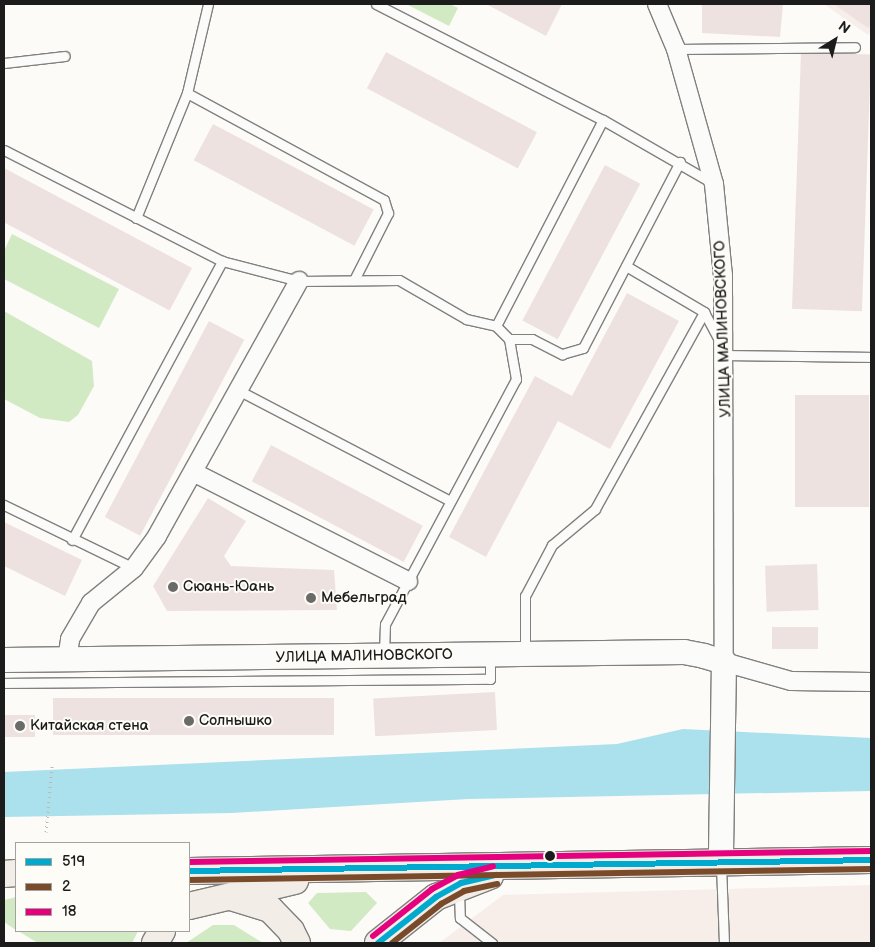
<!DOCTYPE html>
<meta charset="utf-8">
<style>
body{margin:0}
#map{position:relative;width:875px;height:947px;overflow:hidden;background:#fcfbf8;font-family:"Balsamiq Sans",sans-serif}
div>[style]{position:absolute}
.built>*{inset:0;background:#f7ede9}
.green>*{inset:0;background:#d2eac4}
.water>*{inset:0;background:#abe1ec}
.building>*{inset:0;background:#eee2e0;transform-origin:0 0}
.path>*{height:3px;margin-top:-1.5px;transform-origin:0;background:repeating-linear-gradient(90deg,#bbbab8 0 1px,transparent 0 5px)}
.roads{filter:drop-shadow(1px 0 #81807f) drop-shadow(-1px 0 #81807f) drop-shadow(0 1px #81807f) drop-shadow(0 -1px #81807f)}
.lane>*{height:9px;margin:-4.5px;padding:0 4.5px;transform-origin:4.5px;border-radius:4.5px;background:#fbfbf9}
.street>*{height:18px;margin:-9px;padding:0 9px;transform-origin:9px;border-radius:9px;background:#fbfbf9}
.secondary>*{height:24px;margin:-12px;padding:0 12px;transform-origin:12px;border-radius:12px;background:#fbfbf9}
.primary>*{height:26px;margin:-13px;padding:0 13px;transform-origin:13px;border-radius:13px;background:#f2eee7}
.bus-1>*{height:6px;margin:-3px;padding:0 3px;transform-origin:3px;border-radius:3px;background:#00a9ce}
.bus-2>*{height:6px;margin:-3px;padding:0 3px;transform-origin:3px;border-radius:3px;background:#7a4b2a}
.bus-3>*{height:6px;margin:-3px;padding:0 3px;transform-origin:3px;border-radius:3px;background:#e5007d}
.dots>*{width:14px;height:14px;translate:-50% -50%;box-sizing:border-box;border:2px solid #fdfcf7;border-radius:50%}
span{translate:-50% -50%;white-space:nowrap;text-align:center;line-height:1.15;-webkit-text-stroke:4px #fdfcf7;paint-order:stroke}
.street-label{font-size:15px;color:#1c1c1c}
.poi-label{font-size:15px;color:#1c1c1c}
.left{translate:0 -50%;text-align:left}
.frame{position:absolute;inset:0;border:5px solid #1c1c1c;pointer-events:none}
.legend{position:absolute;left:15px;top:842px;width:175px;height:90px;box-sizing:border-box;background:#fdfcf7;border:1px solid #a3a29f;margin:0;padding:6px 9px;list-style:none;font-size:15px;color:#1c1c1c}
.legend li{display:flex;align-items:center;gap:10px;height:25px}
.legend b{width:25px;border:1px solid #a3a29f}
.north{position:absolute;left:810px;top:15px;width:50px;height:50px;-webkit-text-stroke:4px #fdfcf7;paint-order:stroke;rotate:36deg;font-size:14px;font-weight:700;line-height:20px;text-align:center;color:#1c1c1c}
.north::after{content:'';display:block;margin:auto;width:18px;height:22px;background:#1c1c1c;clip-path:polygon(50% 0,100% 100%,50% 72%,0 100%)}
</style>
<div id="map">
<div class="built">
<i style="clip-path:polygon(824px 4px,871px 4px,871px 31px,868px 35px)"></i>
<i style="clip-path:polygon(871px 885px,871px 943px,439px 943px,503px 895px)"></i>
</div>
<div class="green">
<i style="clip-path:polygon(406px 4px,450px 4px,458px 8px,449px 26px)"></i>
<i style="clip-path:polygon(12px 234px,119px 289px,99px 328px,4px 279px,4px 251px)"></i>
<i style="clip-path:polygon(4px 311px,92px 361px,94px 386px,78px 415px,69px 422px,40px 418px,4px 399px)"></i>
<i style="clip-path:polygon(366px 892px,377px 903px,351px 931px,330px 929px,308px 903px,317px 893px)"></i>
<i style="clip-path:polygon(16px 897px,16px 930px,4px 922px,4px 900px)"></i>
<i style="clip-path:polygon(213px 925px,234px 925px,263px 943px,186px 943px)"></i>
<i style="clip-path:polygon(18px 931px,17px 931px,138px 931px,132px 943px,38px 943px)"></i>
</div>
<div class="water">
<i style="clip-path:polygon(683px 729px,871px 738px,871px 791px,468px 799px,232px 813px,4px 817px,4px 772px,617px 744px)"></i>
</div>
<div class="building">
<i style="clip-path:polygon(486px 4px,562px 4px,546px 36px)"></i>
<i style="clip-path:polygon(702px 4px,783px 4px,780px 37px,702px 33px)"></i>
<i style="clip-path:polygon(834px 4px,871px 4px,871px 24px,868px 28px)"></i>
<i style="left:386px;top:52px;width:171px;height:41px;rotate:28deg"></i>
<i style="left:801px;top:52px;width:70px;height:257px;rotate:2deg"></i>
<i style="left:213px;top:124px;width:182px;height:41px;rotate:28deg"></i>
<i style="left:605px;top:165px;width:40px;height:176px;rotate:28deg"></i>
<i style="left:4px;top:168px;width:213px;height:48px;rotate:28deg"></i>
<i style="clip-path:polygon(627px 293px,679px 321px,610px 449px,558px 421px,486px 557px,449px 537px,535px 376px,572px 396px)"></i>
<i style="left:209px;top:321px;width:40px;height:222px;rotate:28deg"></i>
<i style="left:795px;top:395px;width:74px;height:112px"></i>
<i style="left:271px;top:445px;width:172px;height:41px;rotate:28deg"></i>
<i style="clip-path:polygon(208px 498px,246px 521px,224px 556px,231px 566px,334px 570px,337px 610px,167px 611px,153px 586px)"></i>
<i style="clip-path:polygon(4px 522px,82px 560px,65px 596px,4px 566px)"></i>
<i style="left:817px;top:564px;width:46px;height:52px;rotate:88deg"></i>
<i style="left:818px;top:627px;width:22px;height:46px;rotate:90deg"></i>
<i style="left:495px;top:692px;width:38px;height:122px;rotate:87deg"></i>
<i style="left:334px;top:698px;width:37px;height:281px;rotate:90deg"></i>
<i style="left:4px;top:715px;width:31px;height:22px"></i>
</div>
<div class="path">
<i style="left:46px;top:832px;width:66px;rotate:-84.8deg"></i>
</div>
<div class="roads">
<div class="lane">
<i style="left:376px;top:4px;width:255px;rotate:27.1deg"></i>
<i style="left:603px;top:120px;width:125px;rotate:29.9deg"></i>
<i style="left:676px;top:49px;width:179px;rotate:-0.6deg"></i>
<i style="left:4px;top:63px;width:61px;rotate:-6.5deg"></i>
<i style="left:187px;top:93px;width:224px;rotate:28.5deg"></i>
<i style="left:384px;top:200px;width:14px;rotate:73deg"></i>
<i style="left:388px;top:213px;width:75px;rotate:116.9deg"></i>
<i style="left:4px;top:150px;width:245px;rotate:27deg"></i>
<i style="left:222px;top:261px;width:80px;rotate:14.6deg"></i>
<i style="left:299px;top:281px;width:100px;rotate:-0.6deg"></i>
<i style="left:399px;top:280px;width:78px;rotate:30.2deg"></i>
<i style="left:466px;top:319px;width:31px;rotate:13deg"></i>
<i style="left:496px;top:326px;width:18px;rotate:45deg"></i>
<i style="left:509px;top:339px;width:41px;rotate:80.1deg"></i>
<i style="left:516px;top:379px;width:278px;rotate:118.1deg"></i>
<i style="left:385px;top:624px;width:30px;rotate:92deg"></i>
<i style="left:136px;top:218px;width:135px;rotate:-67.8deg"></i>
<i style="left:187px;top:93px;width:91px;rotate:-76.7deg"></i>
<i style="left:626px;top:266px;width:91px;rotate:30.5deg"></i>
<i style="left:704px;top:312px;width:49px;rotate:61.9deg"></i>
<i style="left:727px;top:355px;width:144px;rotate:0.8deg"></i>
<i style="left:496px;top:326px;width:232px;rotate:-62.6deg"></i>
<i style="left:509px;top:339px;width:23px"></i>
<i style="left:532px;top:339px;width:34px;rotate:27deg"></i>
<i style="left:562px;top:354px;width:22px;rotate:-16deg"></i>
<i style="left:583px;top:348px;width:210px;rotate:-62.5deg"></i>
<i style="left:240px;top:391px;width:237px;rotate:27.6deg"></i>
<i style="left:4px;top:505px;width:144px;rotate:25.9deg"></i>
<i style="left:72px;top:540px;width:317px;rotate:-61.7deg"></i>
<i style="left:525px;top:654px;width:58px;rotate:-90deg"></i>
<i style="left:525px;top:596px;width:58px;rotate:-62.1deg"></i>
<i style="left:552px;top:545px;width:56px;rotate:-39.9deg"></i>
<i style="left:595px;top:509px;width:225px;rotate:-61deg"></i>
<i style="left:4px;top:683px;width:486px;rotate:-0.5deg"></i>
<i style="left:490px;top:679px;width:24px;rotate:-90deg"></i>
<i style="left:721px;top:865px;width:78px;rotate:87.8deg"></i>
<i style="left:459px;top:893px;width:25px;rotate:88deg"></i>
<i style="left:460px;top:918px;width:41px;rotate:38deg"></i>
</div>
<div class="street">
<i style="left:657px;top:4px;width:49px;rotate:67.1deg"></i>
<i style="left:676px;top:49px;width:140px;rotate:74.3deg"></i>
<i style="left:714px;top:184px;width:91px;rotate:84.4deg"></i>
<i style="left:723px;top:275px;width:387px;rotate:89.9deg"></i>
<i style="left:724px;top:662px;width:70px;rotate:15.8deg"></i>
<i style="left:791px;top:681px;width:80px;rotate:0.7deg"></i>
<i style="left:195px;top:473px;width:239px;rotate:26.9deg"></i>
<i style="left:67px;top:659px;width:20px;rotate:-81deg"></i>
<i style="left:70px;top:639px;width:42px;rotate:-59.7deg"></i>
<i style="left:91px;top:603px;width:55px;rotate:-39.1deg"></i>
<i style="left:134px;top:568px;width:39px;rotate:-54deg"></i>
<i style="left:157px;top:536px;width:292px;rotate:-60.9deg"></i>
</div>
<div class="secondary">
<i style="left:4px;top:660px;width:680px;rotate:-0.67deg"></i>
<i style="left:684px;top:652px;width:20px;rotate:11deg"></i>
<i style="left:704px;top:656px;width:21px;rotate:17deg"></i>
<i style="left:724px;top:662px;width:201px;rotate:90.9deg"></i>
</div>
<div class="primary">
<i style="left:189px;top:871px;width:682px;rotate:-0.92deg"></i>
<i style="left:4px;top:874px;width:12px;rotate:-5deg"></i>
<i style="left:231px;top:897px;width:41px;rotate:17.1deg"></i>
<i style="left:270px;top:909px;width:30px;rotate:46deg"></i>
<i style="left:291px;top:931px;width:13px;rotate:63deg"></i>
<i style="left:189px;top:906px;width:109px;rotate:-13.3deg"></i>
<i style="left:155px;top:943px;width:14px;rotate:-60deg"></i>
<i style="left:378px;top:943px;width:74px;rotate:-38.4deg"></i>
<i style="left:436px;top:897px;width:58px;rotate:-21.3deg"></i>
</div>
</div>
<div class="bus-1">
<i style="left:189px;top:871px;width:682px;rotate:-0.92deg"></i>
<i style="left:378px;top:943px;width:74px;rotate:-38.4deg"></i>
<i style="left:436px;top:897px;width:29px;rotate:-29deg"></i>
<i style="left:461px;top:883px;width:36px;rotate:-13deg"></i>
</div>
<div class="bus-2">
<i style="left:189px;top:880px;width:682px;rotate:-0.92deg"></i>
<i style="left:392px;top:943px;width:63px;rotate:-38.5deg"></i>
<i style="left:441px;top:904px;width:26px;rotate:-29deg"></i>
<i style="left:464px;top:891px;width:34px;rotate:-12deg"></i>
</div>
<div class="bus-3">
<i style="left:189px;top:862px;width:682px;rotate:-0.92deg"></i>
<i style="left:373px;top:936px;width:75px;rotate:-38.5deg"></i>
<i style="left:432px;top:889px;width:30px;rotate:-28deg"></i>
<i style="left:458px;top:875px;width:36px;rotate:-14deg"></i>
</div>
<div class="dots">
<i style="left:173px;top:587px;background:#6a6a69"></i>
<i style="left:311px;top:598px;background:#6a6a69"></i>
<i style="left:189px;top:721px;background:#6a6a69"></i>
<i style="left:20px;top:726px;background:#6a6a69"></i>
<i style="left:550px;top:856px;background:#1c1c1c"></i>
</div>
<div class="street-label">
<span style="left:723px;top:329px;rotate:-92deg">УЛИЦА МАЛИНОВСКОГО</span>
<span style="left:364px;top:656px;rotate:-1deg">УЛИЦА МАЛИНОВСКОГО</span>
</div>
<div class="poi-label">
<span class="left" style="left:183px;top:587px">Сюань-Юань</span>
<span class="left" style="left:321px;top:598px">Мебельград</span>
<span class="left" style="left:199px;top:721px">Солнышко</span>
<span class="left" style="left:30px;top:726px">Китайская стена</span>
</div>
<div class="frame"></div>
<ul class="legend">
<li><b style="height:6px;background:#00a9ce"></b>519</li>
<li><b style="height:6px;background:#7a4b2a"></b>2</li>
<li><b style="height:6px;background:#e5007d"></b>18</li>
</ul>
<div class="north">N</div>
</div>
